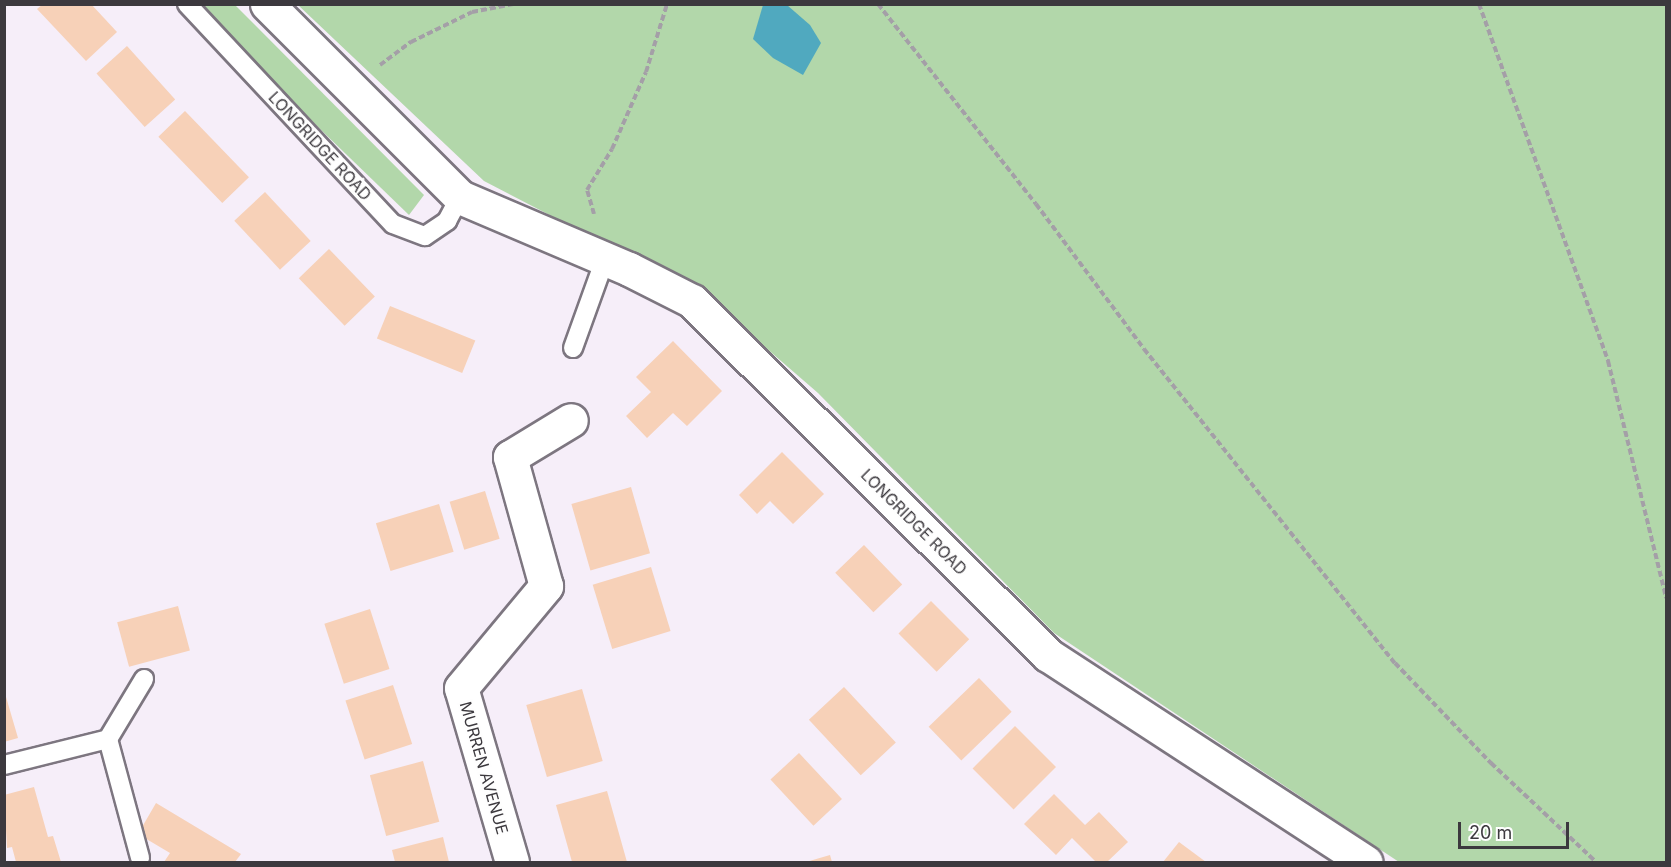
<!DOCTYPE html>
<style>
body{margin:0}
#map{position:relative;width:1671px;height:867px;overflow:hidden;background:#f6eef9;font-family:Inter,sans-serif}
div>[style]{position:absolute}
.green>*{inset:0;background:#b2d7aa}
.water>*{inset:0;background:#50a9bf}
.building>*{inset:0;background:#f7d1b8;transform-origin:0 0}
.path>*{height:4px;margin-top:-2px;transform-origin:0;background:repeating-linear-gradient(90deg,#a49fa7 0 6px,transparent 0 9px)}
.roads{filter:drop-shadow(2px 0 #7d7680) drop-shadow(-2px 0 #7d7680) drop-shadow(0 2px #7d7680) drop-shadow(0 -2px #7d7680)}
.lane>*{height:18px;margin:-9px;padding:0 9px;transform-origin:9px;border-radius:9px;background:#fff}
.street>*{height:33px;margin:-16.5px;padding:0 16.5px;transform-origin:16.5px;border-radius:16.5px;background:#fff}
.secondary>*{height:33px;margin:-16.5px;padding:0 16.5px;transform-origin:16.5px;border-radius:16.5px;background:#fff}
span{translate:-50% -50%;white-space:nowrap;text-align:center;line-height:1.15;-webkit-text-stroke:4.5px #fefefe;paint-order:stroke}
.street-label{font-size:16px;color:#3c393e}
.frame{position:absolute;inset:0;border:6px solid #3c393e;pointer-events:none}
.scale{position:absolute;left:1458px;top:822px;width:111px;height:27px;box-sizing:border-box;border:3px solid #3c393e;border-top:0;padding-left:8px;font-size:18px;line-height:21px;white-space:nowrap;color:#3c393e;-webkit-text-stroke:4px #fefefe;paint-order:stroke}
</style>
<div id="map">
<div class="green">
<i style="clip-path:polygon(203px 5px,235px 5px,424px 195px,409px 215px,290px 100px)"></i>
<i style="clip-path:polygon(298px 5px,1666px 5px,1666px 862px,1399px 862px,1054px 633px,818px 393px,706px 296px,484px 181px)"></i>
</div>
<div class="water">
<i style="clip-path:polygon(763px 5px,787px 5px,810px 25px,821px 43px,803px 75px,773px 58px,753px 39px)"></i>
</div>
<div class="building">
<i style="clip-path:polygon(43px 4px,91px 4px,117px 32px,86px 61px,37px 9px)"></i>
<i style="left:127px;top:46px;width:72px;height:41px;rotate:48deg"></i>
<i style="left:185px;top:111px;width:92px;height:37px;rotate:46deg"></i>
<i style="left:265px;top:192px;width:67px;height:42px;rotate:47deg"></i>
<i style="left:329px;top:249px;width:66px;height:42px;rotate:46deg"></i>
<i style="left:390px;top:306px;width:92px;height:35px;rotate:22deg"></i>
<i style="clip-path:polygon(673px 341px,722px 391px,687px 426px,673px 413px,647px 438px,626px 416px,651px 392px,636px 377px)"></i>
<i style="clip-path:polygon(782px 452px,824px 494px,793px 524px,770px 501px,757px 514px,739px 495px)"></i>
<i style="left:631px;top:487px;width:69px;height:62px;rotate:74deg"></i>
<i style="left:485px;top:491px;width:50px;height:37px;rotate:73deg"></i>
<i style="left:439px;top:504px;width:50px;height:66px;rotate:73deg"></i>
<i style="left:864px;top:545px;width:55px;height:40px;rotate:46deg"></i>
<i style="left:651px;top:567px;width:67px;height:61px;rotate:73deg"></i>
<i style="left:931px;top:601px;width:54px;height:46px;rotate:45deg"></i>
<i style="left:178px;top:606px;width:46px;height:63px;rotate:75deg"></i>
<i style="left:370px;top:609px;width:63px;height:48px;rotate:72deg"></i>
<i style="left:979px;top:678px;width:47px;height:70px;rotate:46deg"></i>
<i style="left:393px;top:685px;width:62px;height:50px;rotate:72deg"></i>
<i style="left:844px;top:687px;width:76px;height:48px;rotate:47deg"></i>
<i style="left:582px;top:689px;width:75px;height:58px;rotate:74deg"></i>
<i style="clip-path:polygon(4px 690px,18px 738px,4px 742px)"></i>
<i style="left:1015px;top:726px;width:58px;height:60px;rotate:45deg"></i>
<i style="left:799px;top:753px;width:63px;height:39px;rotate:47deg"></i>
<i style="left:423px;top:761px;width:63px;height:55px;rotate:75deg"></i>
<i style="clip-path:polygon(34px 787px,48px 837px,53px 836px,61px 862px,16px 862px,12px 847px,7px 848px,4px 795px)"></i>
<i style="clip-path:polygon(607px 791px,627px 862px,572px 862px,556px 805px)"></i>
<i style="clip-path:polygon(1054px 794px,1085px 825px,1099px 812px,1128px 842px,1107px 862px,1096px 862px,1072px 838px,1056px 855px,1024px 824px)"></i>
<i style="clip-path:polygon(156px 803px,241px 854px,235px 862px,164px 862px,170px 853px,138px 834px)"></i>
<i style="clip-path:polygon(443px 837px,449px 862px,395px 862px,392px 850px)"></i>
<i style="clip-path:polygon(1179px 842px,1206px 862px,1163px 862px)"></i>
<i style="clip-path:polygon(830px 855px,832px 862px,806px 862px)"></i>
</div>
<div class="path">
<i style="left:878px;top:4px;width:255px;rotate:51.7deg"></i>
<i style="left:1036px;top:204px;width:181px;rotate:53.3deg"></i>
<i style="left:1144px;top:349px;width:402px;rotate:51.4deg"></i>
<i style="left:1395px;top:663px;width:139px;rotate:46.2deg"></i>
<i style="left:1491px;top:763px;width:144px;rotate:43.3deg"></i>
<i style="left:1479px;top:4px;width:380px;rotate:70.1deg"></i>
<i style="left:1608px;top:361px;width:244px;rotate:76.2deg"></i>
<i style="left:380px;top:65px;width:39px;rotate:-37deg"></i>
<i style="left:411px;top:42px;width:68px;rotate:-26.2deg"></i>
<i style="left:472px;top:12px;width:42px;rotate:-11deg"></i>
<i style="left:594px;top:214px;width:25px;rotate:-106deg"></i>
<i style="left:587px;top:190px;width:48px;rotate:-58.6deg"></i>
<i style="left:612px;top:149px;width:84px;rotate:-66.2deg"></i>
<i style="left:646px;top:72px;width:71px;rotate:-72.8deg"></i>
</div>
<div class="roads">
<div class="lane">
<i style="left:187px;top:4px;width:301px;rotate:46.9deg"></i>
<i style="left:393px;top:224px;width:34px;rotate:21deg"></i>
<i style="left:425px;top:236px;width:27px;rotate:-34deg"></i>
<i style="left:447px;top:221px;width:27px;rotate:-62deg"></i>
<i style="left:573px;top:348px;width:95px;rotate:-70.2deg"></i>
<i style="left:108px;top:739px;width:70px;rotate:-59deg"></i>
<i style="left:4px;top:765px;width:107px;rotate:-14deg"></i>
<i style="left:108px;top:739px;width:123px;rotate:74.9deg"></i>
</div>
<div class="street">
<i style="left:512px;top:862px;width:181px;rotate:-106.3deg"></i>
<i style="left:461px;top:688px;width:133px;rotate:-50.2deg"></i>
<i style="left:546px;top:586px;width:134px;rotate:-105.6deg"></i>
<i style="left:510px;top:457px;width:71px;rotate:-31.2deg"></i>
</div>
<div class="secondary">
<i style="left:267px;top:4px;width:273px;rotate:45deg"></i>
<i style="left:460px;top:197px;width:184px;rotate:23.1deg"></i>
<i style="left:629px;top:269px;width:71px;rotate:26.9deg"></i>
<i style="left:692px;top:301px;width:502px;rotate:44.84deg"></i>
<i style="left:1048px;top:655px;width:379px;rotate:33.1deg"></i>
</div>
</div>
<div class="street-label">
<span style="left:320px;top:146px;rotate:47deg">LONGRIDGE ROAD</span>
<span style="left:914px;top:522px;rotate:45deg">LONGRIDGE ROAD</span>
<span style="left:484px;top:768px;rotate:74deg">MURREN AVENUE</span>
</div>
<div class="frame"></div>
<div class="scale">20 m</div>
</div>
